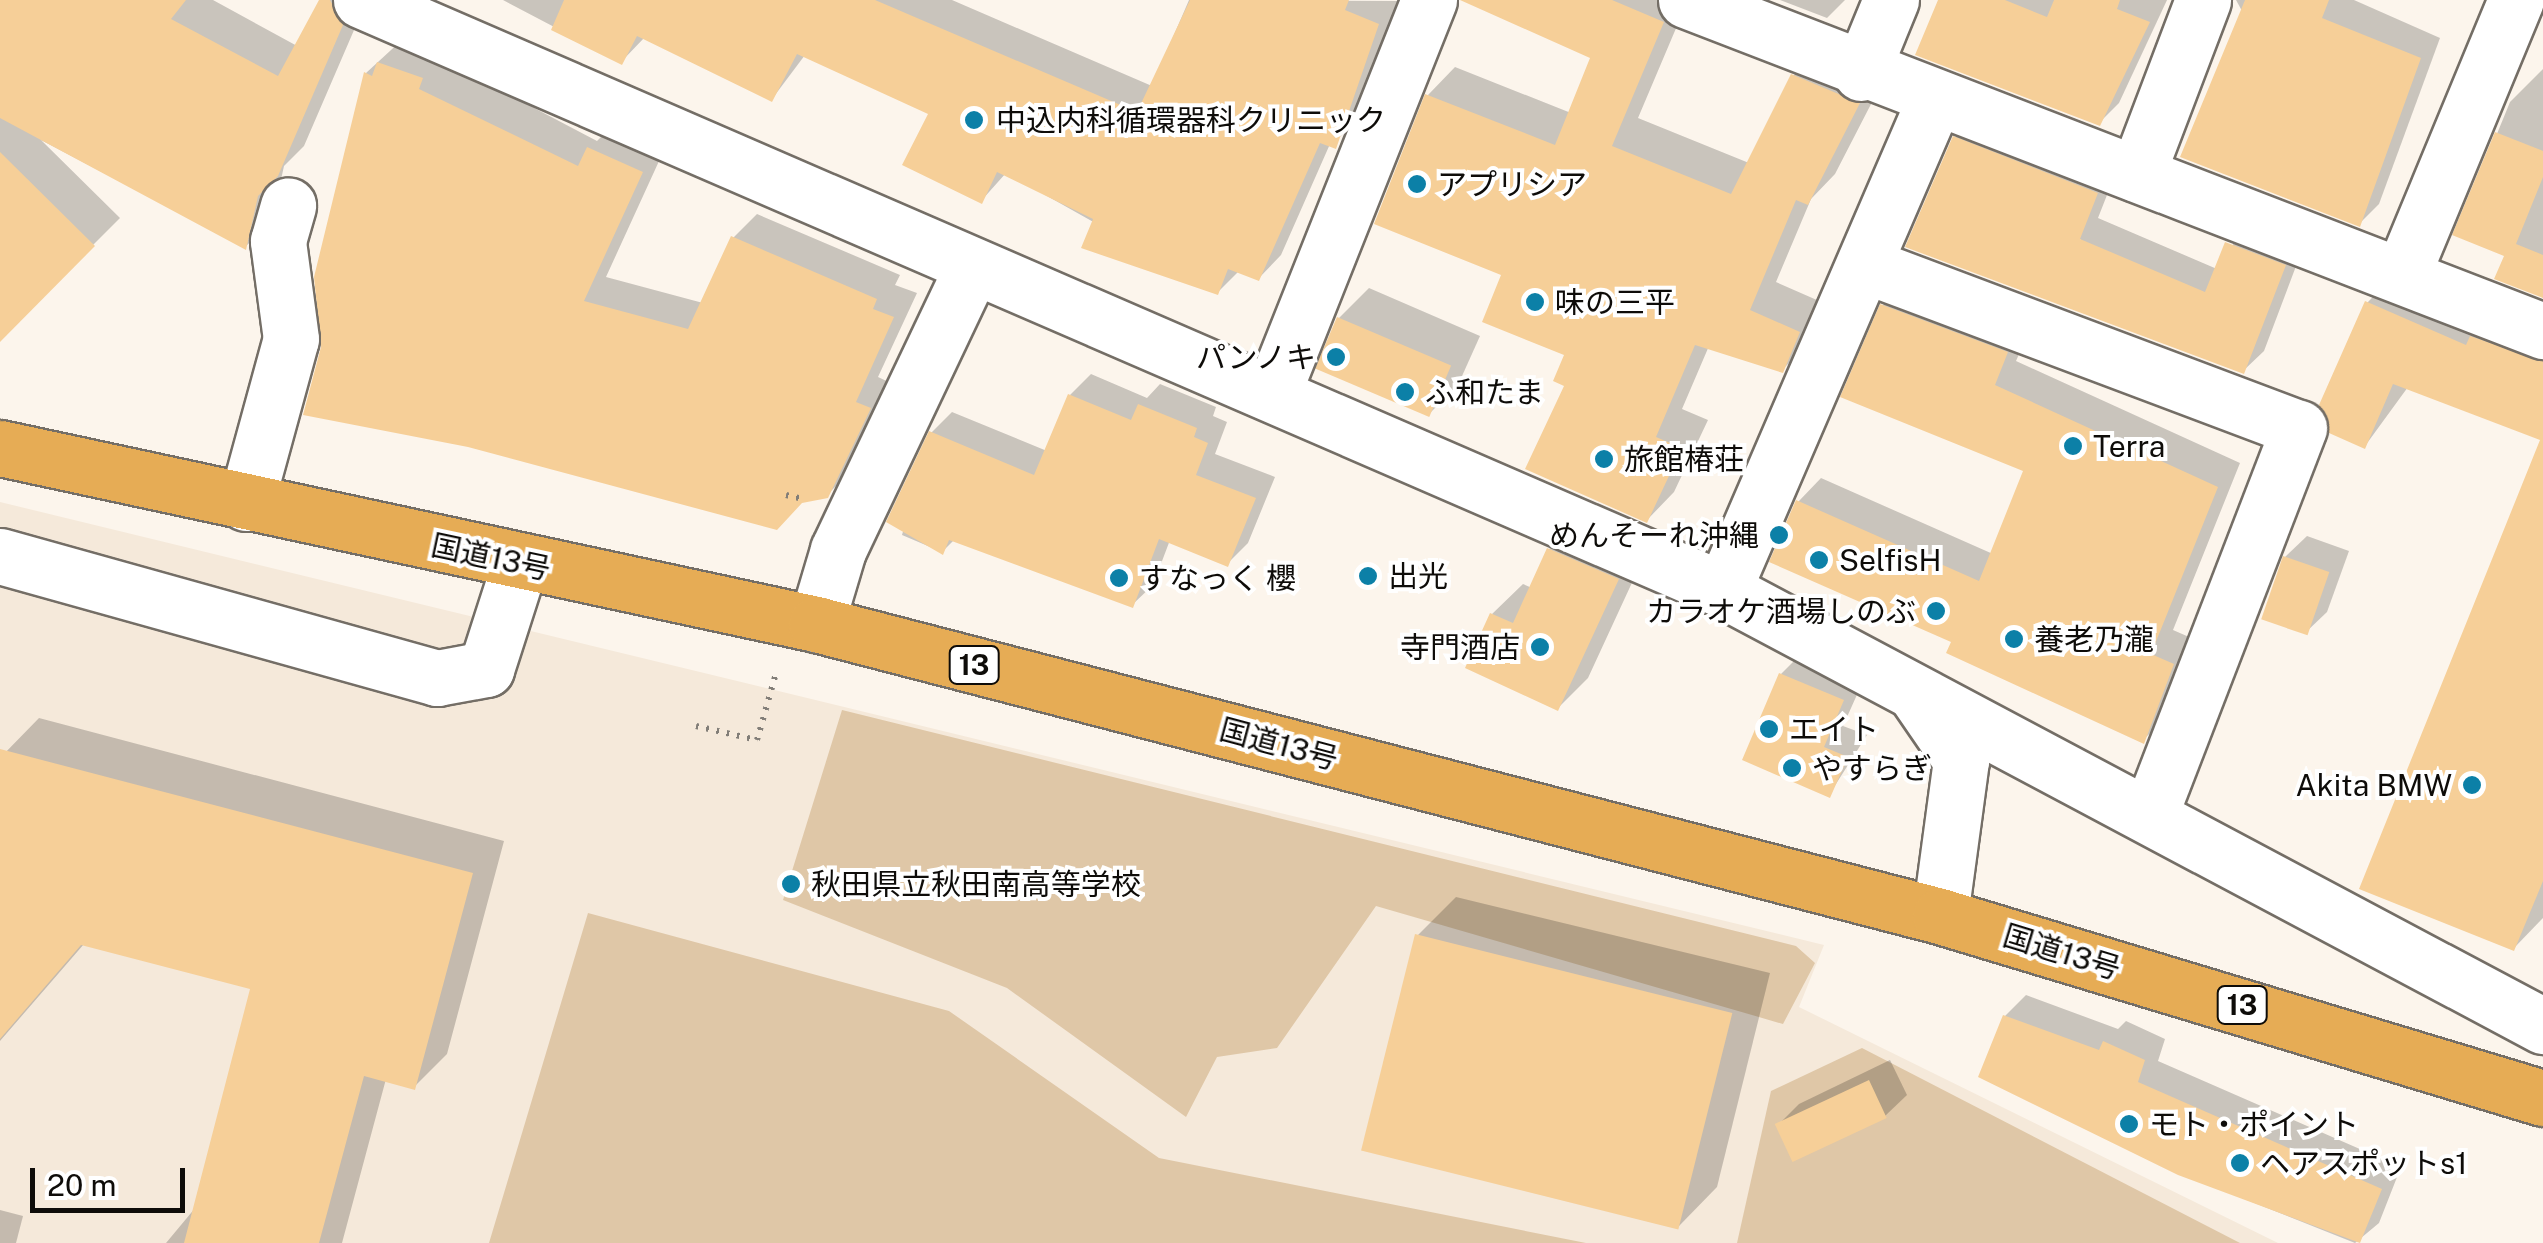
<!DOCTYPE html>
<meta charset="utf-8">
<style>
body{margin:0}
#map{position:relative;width:2543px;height:1243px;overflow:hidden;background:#fcf5ec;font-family:"Public Sans","Noto Sans JP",sans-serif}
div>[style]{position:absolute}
.built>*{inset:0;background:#f5e9da}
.green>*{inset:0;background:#dfc7a7}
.shadow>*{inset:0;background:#0003}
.building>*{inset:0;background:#f6cf98;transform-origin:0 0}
.path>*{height:6px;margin-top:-3px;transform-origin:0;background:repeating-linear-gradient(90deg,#827e78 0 2.5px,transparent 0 10.5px)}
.roads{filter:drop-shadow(2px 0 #746e66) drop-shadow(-2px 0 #746e66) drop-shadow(0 2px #746e66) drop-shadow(0 -2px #746e66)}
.minor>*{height:55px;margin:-27.5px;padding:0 27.5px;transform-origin:27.5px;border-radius:27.5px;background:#fff}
.highway>*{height:55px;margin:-27.5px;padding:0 27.5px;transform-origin:27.5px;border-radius:27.5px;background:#e6ac55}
.dots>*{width:28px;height:28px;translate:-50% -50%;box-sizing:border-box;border:5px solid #fff;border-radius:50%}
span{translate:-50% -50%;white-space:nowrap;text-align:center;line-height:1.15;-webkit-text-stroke:8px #fff;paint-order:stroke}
.shield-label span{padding:2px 8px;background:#fff;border:2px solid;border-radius:8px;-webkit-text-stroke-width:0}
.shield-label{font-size:28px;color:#0e0c09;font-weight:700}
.poi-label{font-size:30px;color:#0e0c09}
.left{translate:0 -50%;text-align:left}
.right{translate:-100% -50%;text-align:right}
.street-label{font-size:30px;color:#0e0c09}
.scale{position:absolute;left:30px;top:1168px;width:155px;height:45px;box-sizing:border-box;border:5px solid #0e0c09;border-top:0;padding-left:12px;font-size:30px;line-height:35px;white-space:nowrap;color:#0e0c09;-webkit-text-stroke:8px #fff;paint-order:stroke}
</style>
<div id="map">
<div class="built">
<i style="clip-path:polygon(0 502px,1824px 945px,1799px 1007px,2278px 1243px,0 1243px)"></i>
</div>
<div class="green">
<i style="clip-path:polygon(842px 710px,1796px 946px,1815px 963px,1783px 1024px,1376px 906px,1277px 1048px,1217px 1057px,1186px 1117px,1007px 988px,783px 900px)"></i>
<i style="clip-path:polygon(588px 913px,949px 1011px,1159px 1158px,1586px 1243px,489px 1243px)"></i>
<i style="clip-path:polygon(1862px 1048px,2240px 1243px,1737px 1243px,1771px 1091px)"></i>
</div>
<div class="shadow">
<i style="clip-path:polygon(0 0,213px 0,299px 47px,328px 0,367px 0,304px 146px,284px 166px,272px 221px,245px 247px,41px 140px,120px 218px,0 338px)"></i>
<i style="clip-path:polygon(503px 0,952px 0,1152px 86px,1189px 0,1401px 1px,1358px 123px,1330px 144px,1281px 255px,1259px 278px,1239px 271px,1218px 292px,1006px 173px,981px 201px,931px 113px,805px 55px,772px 99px,645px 37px,621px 62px)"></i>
<i style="clip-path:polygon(1463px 0,1688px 0,1638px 118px,1749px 163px,1793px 76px,1821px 48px,1886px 75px,1835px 174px,1811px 199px,1776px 282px,1826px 304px,1810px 342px,1782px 370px,1709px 346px,1682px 409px,1708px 420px,1674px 492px,1647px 520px,1567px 354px,1504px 273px,1428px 95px,1455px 67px,1571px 113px,1593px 57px)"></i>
<i style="clip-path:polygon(1780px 0,1845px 0,1827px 18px)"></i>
<i style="clip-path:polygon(1938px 0,2167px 0,2119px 103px,2099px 123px)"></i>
<i style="clip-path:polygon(2236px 0,2354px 0,2440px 38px,2379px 204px,2359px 224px)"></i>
<i style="clip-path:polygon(403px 39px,597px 141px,613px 125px,665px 148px,606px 277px,703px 303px,733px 238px,757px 214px,900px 275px,895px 285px,917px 293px,878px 377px,893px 384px,852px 470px,827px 495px,324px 347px,366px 73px)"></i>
<i style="clip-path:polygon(2543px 69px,2543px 298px,2507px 255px,2456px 234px,2510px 102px)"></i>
<i style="clip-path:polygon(1975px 118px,2116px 172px,2098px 218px,2217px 269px,2247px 223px,2304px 245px,2264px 351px,2243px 371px,1955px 138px)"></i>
<i style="clip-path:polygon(2399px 270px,2543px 320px,2543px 438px,2408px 387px,2365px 446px,2367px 303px)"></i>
<i style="clip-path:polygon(1906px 282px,2030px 329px,2016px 361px,2240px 463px,2173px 630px,2196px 640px,2167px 717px,2143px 740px,1954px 641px,1798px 502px,1821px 478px,1993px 554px,2027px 469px,1882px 306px)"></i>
<i style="clip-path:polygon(1369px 288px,1480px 336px,1458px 385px,1428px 415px,1339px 318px)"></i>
<i style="clip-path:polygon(1091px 374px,1147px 398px,1160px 384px,1216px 407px,1213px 416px,1227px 422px,1215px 454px,1275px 477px,1248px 543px,1227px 564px,1170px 540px,1153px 585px,1132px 605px,954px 540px,942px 552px,902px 535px,931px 433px,952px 412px,1047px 451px,1070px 395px)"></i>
<i style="clip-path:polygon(2543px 440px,2543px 918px,2514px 948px)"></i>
<i style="clip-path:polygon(1580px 519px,1648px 548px,1588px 678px,1558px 708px,1492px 614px,1523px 584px,1532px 588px,1549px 549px)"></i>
<i style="clip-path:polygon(2307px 536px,2349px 551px,2327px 612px,2305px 633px,2285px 557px)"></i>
<i style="clip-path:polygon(1802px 653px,1864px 679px,1843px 726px,1867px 735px,1829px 795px,1781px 674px)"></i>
<i style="clip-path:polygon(39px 718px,504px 841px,447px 1054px,414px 1087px,386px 1079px,342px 1243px,166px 1243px,196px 1207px,253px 987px,84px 944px,0 1041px,0 758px)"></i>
<i style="clip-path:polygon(1456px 897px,1770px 973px,1717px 1187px,1679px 1226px,1418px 935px)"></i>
<i style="clip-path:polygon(2026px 995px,2118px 1029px,2126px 1021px,2165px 1039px,2158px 1061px,2401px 1167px,2379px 1223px,2355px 1243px,2179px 1173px,2005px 1016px)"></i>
<i style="clip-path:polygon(1890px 1060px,1907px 1095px,1885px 1116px,1778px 1125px,1799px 1104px)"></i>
<i style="clip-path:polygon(0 1210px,23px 1216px,16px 1243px,0 1243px)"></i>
</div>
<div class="building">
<i style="clip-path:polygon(0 0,186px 0,171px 19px,278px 76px,319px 0,330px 0,343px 25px,278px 176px,258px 196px,246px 250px,0 118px)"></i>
<i style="clip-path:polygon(564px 0,875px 0,1137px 112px,1190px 0,1349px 0,1345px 10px,1379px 24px,1336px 149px,1320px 143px,1259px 281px,1228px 269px,1218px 295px,1081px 248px,1093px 219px,997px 172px,982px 204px,902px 165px,928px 114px,797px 54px,772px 102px,637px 36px,622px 65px,551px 30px)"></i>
<i style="clip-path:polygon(1460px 0,1612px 0,1664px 22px,1612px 146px,1731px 194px,1791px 74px,1860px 103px,1808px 205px,1796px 200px,1750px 310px,1800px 332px,1783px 373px,1695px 345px,1656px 437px,1682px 448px,1647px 523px,1525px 469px,1564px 386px,1553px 381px,1564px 355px,1482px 322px,1501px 275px,1374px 224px,1425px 94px,1555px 145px,1590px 58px)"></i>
<i style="clip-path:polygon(1938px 0,2005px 0,2047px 17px,2054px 0,2120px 0,2117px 9px,2150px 22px,2100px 126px,1915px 55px)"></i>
<i style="clip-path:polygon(2245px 0,2329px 0,2322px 18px,2421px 58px,2360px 227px,2180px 157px)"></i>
<i style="clip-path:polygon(377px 62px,423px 78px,419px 89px,578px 166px,587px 147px,643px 172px,584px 301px,688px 329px,731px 236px,877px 299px,873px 309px,894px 317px,856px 402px,871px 408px,828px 498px,802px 503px,777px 530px,468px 447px,303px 415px,321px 347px,314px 277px,364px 72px,372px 76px)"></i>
<i style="clip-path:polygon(2495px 132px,2543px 151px,2543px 177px,2516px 244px,2543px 255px,2543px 298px,2494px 279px,2504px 256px,2452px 235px)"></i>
<i style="clip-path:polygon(1953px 136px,2098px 193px,2080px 239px,2205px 292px,2225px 242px,2286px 265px,2244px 374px,1905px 247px)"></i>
<i style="clip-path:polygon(0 152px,95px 246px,0 342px)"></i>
<i style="clip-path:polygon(2365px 301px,2466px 345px,2470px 336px,2543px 361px,2543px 881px,2514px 951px,2359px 889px,2540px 440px,2393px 384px,2365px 449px,2329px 433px,2319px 405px)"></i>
<i style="clip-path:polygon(1880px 304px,2008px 352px,1995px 385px,2218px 487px,2151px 654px,2174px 664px,2144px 744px,1946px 653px,1951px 642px,1769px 562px,1796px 500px,1979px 581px,2023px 471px,1840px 397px)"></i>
<i style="left:1337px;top:317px;width:124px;height:56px;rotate:23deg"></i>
<i style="clip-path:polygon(1068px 394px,1131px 420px,1138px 404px,1197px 428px,1194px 437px,1208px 443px,1196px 475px,1256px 498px,1228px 567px,1159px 539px,1133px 608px,949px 540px,943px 555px,886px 522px,929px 431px,1034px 475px)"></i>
<i style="clip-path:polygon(1547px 548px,1619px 579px,1558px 711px,1465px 668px,1490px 613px,1513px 623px)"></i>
<i style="left:2283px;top:556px;width:49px;height:67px;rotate:19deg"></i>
<i style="clip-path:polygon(1779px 673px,1844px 700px,1824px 747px,1848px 757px,1830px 798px,1742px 760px)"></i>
<i style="clip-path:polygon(0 749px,473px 873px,415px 1090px,364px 1076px,319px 1243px,184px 1243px,250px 989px,81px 945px,0 1039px)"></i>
<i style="left:1415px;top:934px;width:327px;height:223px;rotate:14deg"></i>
<i style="clip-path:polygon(2003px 1015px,2099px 1050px,2103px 1041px,2145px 1060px,2138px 1082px,2382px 1189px,2360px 1243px,2178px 1175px,1978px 1077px)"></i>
<i style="left:1869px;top:1080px;width:42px;height:104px;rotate:65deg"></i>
</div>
<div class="path">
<i style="left:786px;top:495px;width:18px;rotate:13deg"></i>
<i style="left:696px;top:726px;width:63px;rotate:12.9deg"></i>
<i style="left:757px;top:740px;width:66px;rotate:-74.1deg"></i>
</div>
<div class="roads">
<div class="minor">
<i style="left:361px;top:0;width:1484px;rotate:23.42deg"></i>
<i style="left:1723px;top:590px;width:929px;rotate:28deg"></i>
<i style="left:1686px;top:0;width:919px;rotate:21.12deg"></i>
<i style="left:1861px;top:73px;width:79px;rotate:-67.7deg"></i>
<i style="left:2137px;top:174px;width:186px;rotate:-69.2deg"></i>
<i style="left:1867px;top:266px;width:461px;rotate:20.6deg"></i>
<i style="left:2299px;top:428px;width:412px;rotate:111.1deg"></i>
<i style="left:2402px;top:275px;width:298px;rotate:-67.5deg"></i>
<i style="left:1273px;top:392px;width:422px;rotate:-68.3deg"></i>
<i style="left:246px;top:503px;width:170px;rotate:-74.7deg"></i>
<i style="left:291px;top:339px;width:99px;rotate:-97.6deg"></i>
<i style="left:278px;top:241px;width:37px;rotate:-74deg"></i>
<i style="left:0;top:556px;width:454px;rotate:15.6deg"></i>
<i style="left:437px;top:678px;width:50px;rotate:-10.4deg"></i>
<i style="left:486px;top:669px;width:111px;rotate:-72.2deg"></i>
<i style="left:1723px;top:590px;width:530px;rotate:-66.67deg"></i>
<i style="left:816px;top:624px;width:77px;rotate:-73.4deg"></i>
<i style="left:838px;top:550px;width:312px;rotate:-64.6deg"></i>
<i style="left:1917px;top:696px;width:78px;rotate:55.5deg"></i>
<i style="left:1961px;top:760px;width:157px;rotate:97.7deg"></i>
</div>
<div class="highway">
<i style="left:0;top:448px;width:835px;rotate:12.17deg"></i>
<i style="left:816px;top:624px;width:1161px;rotate:14.56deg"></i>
<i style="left:1940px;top:916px;width:630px;rotate:16.8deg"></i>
</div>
</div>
<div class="dots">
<i style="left:974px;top:120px;background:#0c80a7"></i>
<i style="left:1417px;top:184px;background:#0c80a7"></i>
<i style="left:1535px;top:302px;background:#0c80a7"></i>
<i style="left:1336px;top:357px;background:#0c80a7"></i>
<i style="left:1405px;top:392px;background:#0c80a7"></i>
<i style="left:2073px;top:446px;background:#0c80a7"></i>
<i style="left:1604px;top:459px;background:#0c80a7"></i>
<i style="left:1779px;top:535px;background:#0c80a7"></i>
<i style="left:1819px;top:560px;background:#0c80a7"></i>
<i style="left:1368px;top:576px;background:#0c80a7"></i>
<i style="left:1119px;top:578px;background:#0c80a7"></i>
<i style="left:1936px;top:611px;background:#0c80a7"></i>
<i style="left:2014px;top:639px;background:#0c80a7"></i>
<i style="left:1540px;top:647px;background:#0c80a7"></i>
<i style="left:1769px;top:729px;background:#0c80a7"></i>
<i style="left:1792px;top:768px;background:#0c80a7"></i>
<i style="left:2472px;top:785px;background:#0c80a7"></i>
<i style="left:791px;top:884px;background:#0c80a7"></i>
<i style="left:2129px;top:1124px;background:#0c80a7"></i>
<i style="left:2240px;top:1163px;background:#0c80a7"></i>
</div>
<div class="shield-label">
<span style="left:974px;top:665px">13</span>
<span style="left:2242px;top:1005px">13</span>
</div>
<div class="poi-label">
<span class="left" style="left:996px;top:120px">中込内科循環器科クリニック</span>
<span class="left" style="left:1437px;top:184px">アプリシア</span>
<span class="left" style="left:1555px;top:302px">味の三平</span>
<span class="right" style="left:1316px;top:357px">パンノキ</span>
<span class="left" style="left:1425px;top:392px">ふ和たま</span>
<span class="left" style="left:2093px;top:446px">Terra</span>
<span class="left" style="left:1624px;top:459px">旅館椿荘</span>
<span class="right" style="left:1759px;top:535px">めんそーれ沖縄</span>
<span class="left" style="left:1839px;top:560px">SelfisH</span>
<span class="left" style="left:1388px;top:576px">出光</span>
<span class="left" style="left:1139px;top:578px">すなっく 櫻</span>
<span class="right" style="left:1916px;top:611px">カラオケ酒場しのぶ</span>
<span class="left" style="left:2034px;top:639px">養老乃瀧</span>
<span class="right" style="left:1520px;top:647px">寺門酒店</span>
<span class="left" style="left:1789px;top:729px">エイト</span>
<span class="left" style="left:1812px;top:768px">やすらぎ</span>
<span class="right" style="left:2452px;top:785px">Akita BMW</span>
<span class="left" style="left:811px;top:884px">秋田県立秋田南高等学校</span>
<span class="left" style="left:2149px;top:1124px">モト・ポイント</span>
<span class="left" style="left:2260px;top:1163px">ヘアスポットs1</span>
</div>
<div class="street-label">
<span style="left:491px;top:557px;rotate:12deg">国道13号</span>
<span style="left:1279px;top:744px;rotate:15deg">国道13号</span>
<span style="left:2062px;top:952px;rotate:17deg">国道13号</span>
</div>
<div class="scale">20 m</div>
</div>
